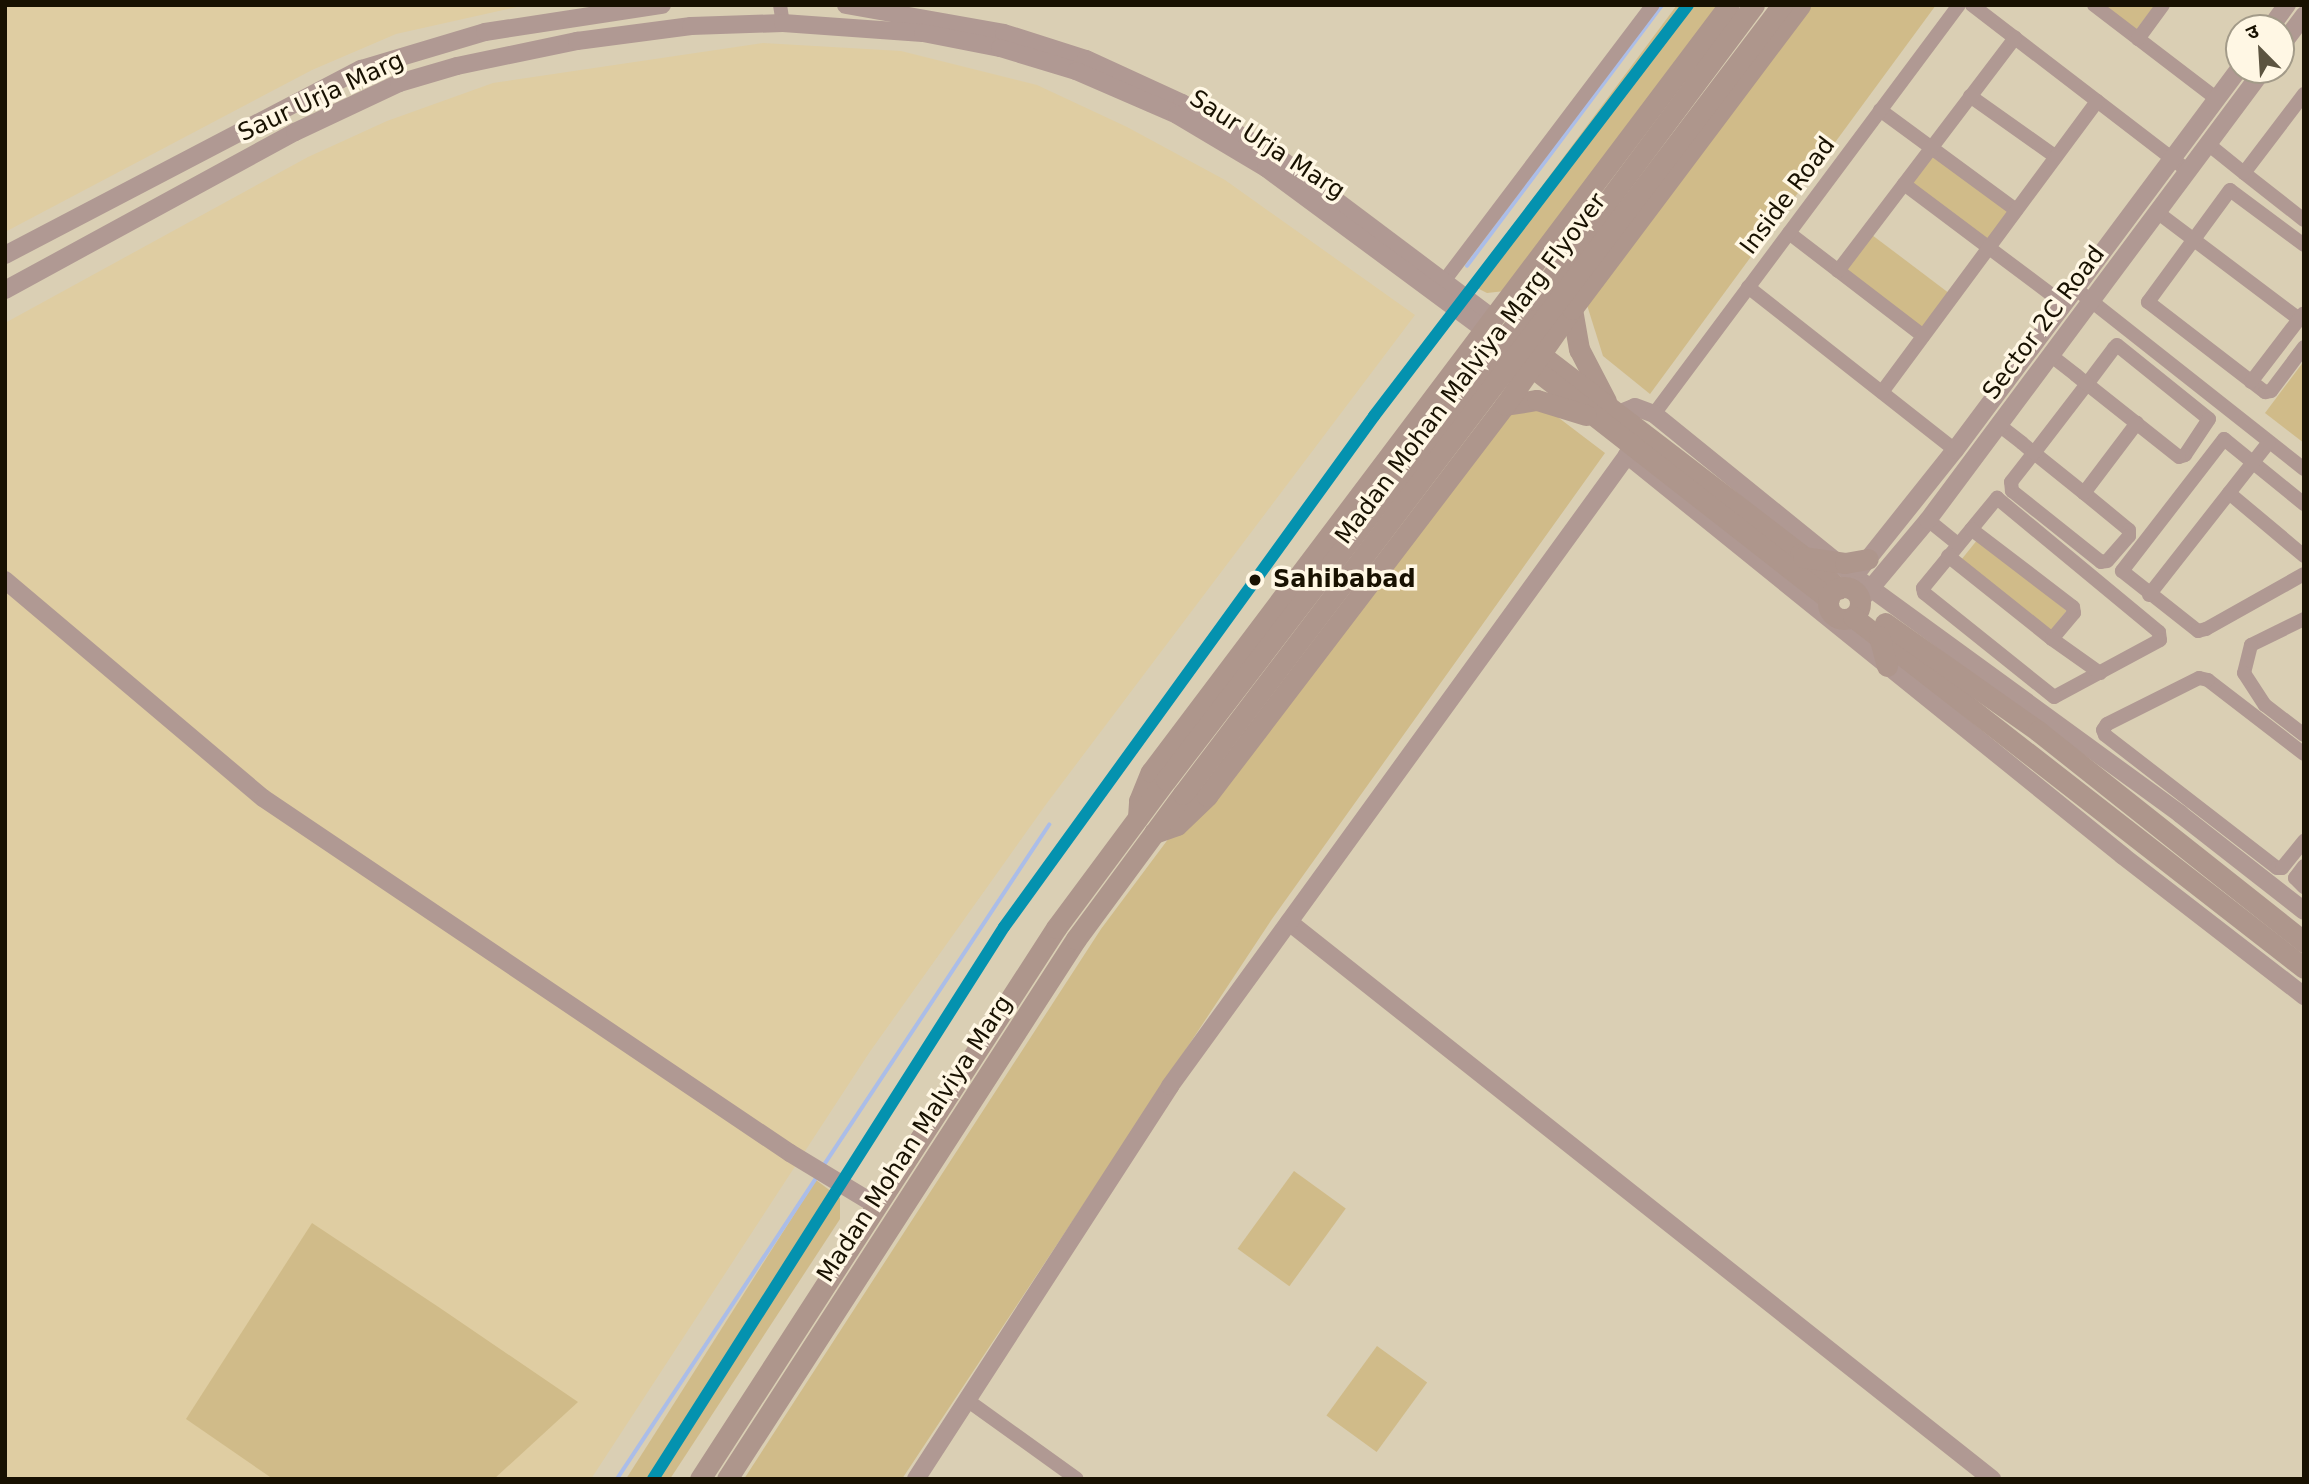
<!DOCTYPE html>
<meta charset="utf-8">
<style>
body{margin:0}
#map{position:relative;width:2309px;height:1484px;overflow:hidden;background:#dacfb4;font-family:"DejaVu Sans","Noto Sans Devanagari",sans-serif}
div>[style]{position:absolute}
.built>*{inset:0;background:#dfcda2}
.green>*{inset:0;background:#d0bb89;transform-origin:0 0}
.stream>*{height:3.5px;margin:-1.75px;padding:0 1.75px;transform-origin:1.75px;border-radius:1.75px;background:#abbde8}
.minor>*{height:14px;margin:-7px;padding:0 7px;transform-origin:7px;border-radius:7px;background:#b09993}
.tertiary>*{height:18px;margin:-9px;padding:0 9px;transform-origin:9px;border-radius:9px;background:#b09993}
.secondary>*{height:21px;margin:-10.5px;padding:0 10.5px;transform-origin:10.5px;border-radius:10.5px;background:#ae968c}
.secondary>.ring{margin:-10.5px;padding:0;box-sizing:content-box;background:none;border:21px solid #ae968c;border-radius:50%}
.secondary-bridge>*{height:21px;margin:-10.5px;padding:0 10.5px;transform-origin:10.5px;border-radius:10.5px;background:#ae968c}
.metro-1>*{height:12px;margin:-6px;padding:0 6px;transform-origin:6px;border-radius:6px;background:#0492af}
.dots>*{width:19px;height:19px;translate:-50% -50%;box-sizing:border-box;border:4px solid #fff7e4;border-radius:50%}
span{translate:-50% -50%;white-space:nowrap;text-align:center;line-height:1.15;-webkit-text-stroke:7px #fff7e4;paint-order:stroke}
.street-label{font-size:24px;color:#181101}
.stop-label{font-size:24px;color:#181101;font-weight:700}
.left{translate:0 -50%;text-align:left}
.frame{position:absolute;inset:0;border:7px solid #181101;pointer-events:none}
.north{position:absolute;left:2225px;top:14px;width:70px;height:70px;box-sizing:border-box;background:#fff7e4;border:2px solid #a39b89;border-radius:50%;rotate:336deg;font-size:19px;font-weight:700;line-height:28px;text-align:center;color:#181101}
.north::after{content:'';display:block;margin:auto;width:24px;height:32px;background:#5c5440;clip-path:polygon(50% 0,100% 100%,50% 72%,0 100%)}
</style>
<div id="map">
<div class="built">
<i style="clip-path:polygon(5px 5px,526px 5px,396px 34px,312px 70px,5px 232px)"></i>
<i style="clip-path:polygon(763px 43px,901px 51px,1037px 85px,1127px 127px,1225px 180px,1415px 315px,1047px 803px,869px 1053px,591px 1479px,5px 1479px,5px 323px,308px 157px,387px 121px,493px 83px)"></i>
</div>
<div class="green">
<i style="clip-path:polygon(1677px 5px,1723px 5px,1505px 291px,1487px 293px,1469px 284px)"></i>
<i style="clip-path:polygon(1791px 5px,1936px 5px,1650px 394px,1603px 356px,1587px 305px)"></i>
<i style="clip-path:polygon(2102px 5px,2155px 5px,2136px 30px)"></i>
<i style="left:1933px;top:154px;width:96px;height:38px;rotate:37deg"></i>
<i style="left:1872px;top:235px;width:97px;height:45px;rotate:37deg"></i>
<i style="clip-path:polygon(2304px 361px,2304px 443px,2265px 413px)"></i>
<i style="clip-path:polygon(1530px 406px,1555px 415px,1605px 453px,1272px 919px,902px 1479px,744px 1479px,1101px 929px,1470px 435px,1505px 412px)"></i>
<i style="left:1978px;top:539px;width:114px;height:26px;rotate:39deg"></i>
<i style="left:1294px;top:1171px;width:64px;height:96px;rotate:36deg"></i>
<i style="clip-path:polygon(816px 1180px,840px 1198px,840px 1219px,670px 1479px,626px 1479px)"></i>
<i style="clip-path:polygon(312px 1223px,440px 1308px,578px 1402px,494px 1479px,273px 1479px,186px 1419px)"></i>
<i style="left:1377px;top:1346px;width:62px;height:86px;rotate:36deg"></i>
</div>
<div class="stream">
<i style="left:1467px;top:266px;width:326px;rotate:-53.2deg"></i>
<i style="left:824px;top:1165px;width:408px;rotate:-56.5deg"></i>
<i style="left:617px;top:1479px;width:364px;rotate:-56.5deg"></i>
</div>
<div class="minor">
<i style="left:780px;top:5px;width:18px;rotate:81deg"></i>
<i style="left:1972px;top:5px;width:272px;rotate:37.5deg"></i>
<i style="left:2094px;top:5px;width:155px;rotate:37.4deg"></i>
<i style="left:2138px;top:39px;width:42px;rotate:-53.7deg"></i>
<i style="left:2304px;top:94px;width:99px;rotate:127.2deg"></i>
<i style="left:2244px;top:173px;width:76px;rotate:38.1deg"></i>
<i style="left:1970px;top:96px;width:105px;rotate:35.3deg"></i>
<i style="left:1880px;top:110px;width:169px;rotate:36.3deg"></i>
<i style="left:2208px;top:144px;width:46px;rotate:38.9deg"></i>
<i style="left:1904px;top:184px;width:200px;rotate:36.9deg"></i>
<i style="left:2157px;top:212px;width:178px;rotate:37deg"></i>
<i style="left:1789px;top:233px;width:169px;rotate:37.5deg"></i>
<i style="left:2304px;top:245px;width:92px;rotate:-143.4deg"></i>
<i style="left:2230px;top:190px;width:139px;rotate:126.2deg"></i>
<i style="left:2148px;top:302px;width:148px;rotate:37.6deg"></i>
<i style="left:2265px;top:392px;width:6px;rotate:-9deg"></i>
<i style="left:2271px;top:391px;width:55px;rotate:-53.1deg"></i>
<i style="left:1838px;top:271px;width:293px;rotate:-52.8deg"></i>
<i style="left:1444px;top:281px;width:346px;rotate:-52.9deg"></i>
<i style="left:1748px;top:287px;width:263px;rotate:38.2deg"></i>
<i style="left:2076px;top:289px;width:290px;rotate:38.3deg"></i>
<i style="left:2251px;top:382px;width:86px;rotate:-52.6deg"></i>
<i style="left:1882px;top:392px;width:362px;rotate:-53.5deg"></i>
<i style="left:1654px;top:414px;width:510px;rotate:-53.29deg"></i>
<i style="left:1999px;top:425px;width:29px;rotate:38deg"></i>
<i style="left:2022px;top:443px;width:16px;rotate:40deg"></i>
<i style="left:2034px;top:453px;width:64px;rotate:38.7deg"></i>
<i style="left:2084px;top:493px;width:58px;rotate:39.4deg"></i>
<i style="left:2129px;top:530px;width:6px;rotate:90deg"></i>
<i style="left:2129px;top:536px;width:33px;rotate:131deg"></i>
<i style="left:2107px;top:561px;width:6px;rotate:171deg"></i>
<i style="left:2101px;top:562px;width:114px;rotate:-141.4deg"></i>
<i style="left:2012px;top:491px;width:9px;rotate:-96deg"></i>
<i style="left:2011px;top:482px;width:37px;rotate:-52deg"></i>
<i style="left:2034px;top:453px;width:87px;rotate:-52.5deg"></i>
<i style="left:2087px;top:384px;width:45px;rotate:-53.1deg"></i>
<i style="left:2114px;top:348px;width:4px;rotate:-45deg"></i>
<i style="left:2117px;top:345px;width:118px;rotate:38.8deg"></i>
<i style="left:2209px;top:419px;width:43px;rotate:123.7deg"></i>
<i style="left:2185px;top:455px;width:6px;rotate:162deg"></i>
<i style="left:2179px;top:457px;width:117px;rotate:-141.6deg"></i>
<i style="left:2087px;top:384px;width:14px;rotate:-141deg"></i>
<i style="left:2076px;top:375px;width:33px;rotate:-142deg"></i>
<i style="left:2084px;top:493px;width:88px;rotate:-52.9deg"></i>
<i style="left:2229px;top:493px;width:98px;rotate:40deg"></i>
<i style="left:1997px;top:498px;width:210px;rotate:39.6deg"></i>
<i style="left:2159px;top:632px;width:8px;rotate:83deg"></i>
<i style="left:2160px;top:640px;width:120px;rotate:151.7deg"></i>
<i style="left:2054px;top:697px;width:166px;rotate:-141.3deg"></i>
<i style="left:1924px;top:593px;width:5px;rotate:-101deg"></i>
<i style="left:1923px;top:588px;width:117px;rotate:-50.6deg"></i>
<i style="left:2304px;top:504px;width:103px;rotate:-140.9deg"></i>
<i style="left:2224px;top:439px;width:167px;rotate:127.7deg"></i>
<i style="left:2122px;top:571px;width:97px;rotate:38.3deg"></i>
<i style="left:2198px;top:631px;width:8px;rotate:-14deg"></i>
<i style="left:2206px;top:629px;width:112px;rotate:-29.3deg"></i>
<i style="left:1928px;top:520px;width:38px;rotate:39deg"></i>
<i style="left:1948px;top:556px;width:133px;rotate:38.6deg"></i>
<i style="left:2052px;top:639px;width:34px;rotate:-50deg"></i>
<i style="left:2074px;top:613px;width:6px;rotate:-99deg"></i>
<i style="left:2073px;top:607px;width:128px;rotate:-142.6deg"></i>
<i style="left:2149px;top:595px;width:194px;rotate:-51.9deg"></i>
<i style="left:2304px;top:619px;width:59px;rotate:153.9deg"></i>
<i style="left:2251px;top:645px;width:29px;rotate:104deg"></i>
<i style="left:2244px;top:673px;width:38px;rotate:57deg"></i>
<i style="left:2265px;top:705px;width:49px;rotate:37.6deg"></i>
<i style="left:2052px;top:639px;width:59px;rotate:35.3deg"></i>
<i style="left:2304px;top:754px;width:121px;rotate:-142.4deg"></i>
<i style="left:2208px;top:680px;width:9px;rotate:-167deg"></i>
<i style="left:2199px;top:678px;width:103px;rotate:153.4deg"></i>
<i style="left:2107px;top:724px;width:7px;rotate:124deg"></i>
<i style="left:2103px;top:730px;width:5px;rotate:68deg"></i>
<i style="left:2105px;top:735px;width:217px;rotate:37.7deg"></i>
<i style="left:2277px;top:868px;width:5px"></i>
<i style="left:2282px;top:868px;width:35px;rotate:-51deg"></i>
<i style="left:2304px;top:866px;width:15px;rotate:127deg"></i>
<i style="left:2295px;top:878px;width:13px;rotate:45deg"></i>
<i style="left:967px;top:1400px;width:135px;rotate:35.7deg"></i>
</div>
<div class="tertiary">
<i style="left:846px;top:5px;width:160px;rotate:10deg"></i>
<i style="left:1004px;top:33px;width:86px;rotate:17.6deg"></i>
<i style="left:1086px;top:59px;width:106px;rotate:24.6deg"></i>
<i style="left:1182px;top:103px;width:105px;rotate:29deg"></i>
<i style="left:1274px;top:154px;width:275px;rotate:36.9deg"></i>
<i style="left:2270px;top:28px;width:29px;rotate:-54deg"></i>
<i style="left:2281px;top:46px;width:39px;rotate:-53deg"></i>
<i style="left:5px;top:255px;width:402px;rotate:-27.6deg"></i>
<i style="left:361px;top:69px;width:129px;rotate:-16.6deg"></i>
<i style="left:485px;top:32px;width:179px;rotate:-8.7deg"></i>
<i style="left:5px;top:290px;width:330px;rotate:-28.6deg"></i>
<i style="left:295px;top:132px;width:115px;rotate:-25.2deg"></i>
<i style="left:399px;top:83px;width:60px;rotate:-16.3deg"></i>
<i style="left:457px;top:66px;width:123px;rotate:-11.8deg"></i>
<i style="left:577px;top:41px;width:115px;rotate:-7.5deg"></i>
<i style="left:691px;top:26px;width:92px;rotate:-1.9deg"></i>
<i style="left:783px;top:23px;width:140px;rotate:4.1deg"></i>
<i style="left:923px;top:33px;width:78px;rotate:11deg"></i>
<i style="left:1000px;top:48px;width:79px;rotate:16.8deg"></i>
<i style="left:1076px;top:71px;width:110px;rotate:23.5deg"></i>
<i style="left:1177px;top:115px;width:104px;rotate:30.8deg"></i>
<i style="left:1266px;top:168px;width:274px;rotate:36.5deg"></i>
<i style="left:1618px;top:414px;width:18px;rotate:-22deg"></i>
<i style="left:1635px;top:407px;width:20px;rotate:20deg"></i>
<i style="left:1654px;top:414px;width:257px;rotate:39deg"></i>
<i style="left:1854px;top:576px;width:404px;rotate:36.1deg"></i>
<i style="left:2180px;top:814px;width:157px;rotate:38deg"></i>
<i style="left:1627px;top:455px;width:638px;rotate:38.95deg"></i>
<i style="left:2123px;top:856px;width:229px;rotate:37.7deg"></i>
<i style="left:1860px;top:569px;width:152px;rotate:-51.4deg"></i>
<i style="left:1955px;top:450px;width:475px;rotate:-53.3deg"></i>
<i style="left:5px;top:580px;width:338px;rotate:40.2deg"></i>
<i style="left:263px;top:798px;width:635px;rotate:33.97deg"></i>
<i style="left:790px;top:1153px;width:100px;rotate:31.2deg"></i>
<i style="left:1860px;top:601px;width:106px;rotate:-50deg"></i>
<i style="left:1928px;top:520px;width:561px;rotate:-53.33deg"></i>
<i style="left:1289px;top:922px;width:897px;rotate:38.39deg"></i>
<i style="left:916px;top:1479px;width:468px;rotate:-57.1deg"></i>
<i style="left:1170px;top:1086px;width:791px;rotate:-54.06deg"></i>
</div>
<div class="secondary">
<i style="left:1572px;top:309px;width:41px;rotate:80.1deg"></i>
<i style="left:1579px;top:349px;width:59px;rotate:62.6deg"></i>
<i style="left:1532px;top:348px;width:338px;rotate:37.5deg"></i>
<i style="left:1800px;top:554px;width:52px;rotate:41.9deg"></i>
<i style="left:1523px;top:360px;width:388px;rotate:38deg"></i>
<i style="left:1505px;top:405px;width:32px;rotate:-9deg"></i>
<i style="left:1537px;top:400px;width:51px;rotate:17deg"></i>
<i style="left:1803px;top:557px;width:42px;rotate:8.1deg"></i>
<i style="left:1845px;top:563px;width:23px;rotate:-10deg"></i>
<i class="ring" style="left:1828px;top:587px;width:11px;height:11px"></i>
<i style="left:1853px;top:617px;width:571px;rotate:37.89deg"></i>
<i style="left:1885px;top:623px;width:187px;rotate:35.2deg"></i>
<i style="left:2038px;top:731px;width:340px;rotate:38.4deg"></i>
<i style="left:1879px;top:636px;width:31px;rotate:75deg"></i>
<i style="left:1138px;top:817px;width:16px;rotate:-86deg"></i>
<i style="left:1139px;top:801px;width:31px;rotate:-68deg"></i>
<i style="left:1151px;top:772px;width:960px;rotate:-53deg"></i>
<i style="left:1154px;top:833px;width:24px;rotate:-19deg"></i>
<i style="left:1177px;top:825px;width:42px;rotate:-44deg"></i>
<i style="left:1207px;top:796px;width:492px;rotate:-52.7deg"></i>
<i style="left:1505px;top:405px;width:117px;rotate:-55.1deg"></i>
<i style="left:1572px;top:309px;width:380px;rotate:-53.1deg"></i>
<i style="left:700px;top:1479px;width:656px;rotate:-57.13deg"></i>
<i style="left:1056px;top:928px;width:184px;rotate:-53.4deg"></i>
<i style="left:727px;top:1479px;width:643px;rotate:-57.13deg"></i>
<i style="left:1076px;top:939px;width:180px;rotate:-53.6deg"></i>
</div>
<div class="secondary-bridge">
<i style="left:1166px;top:780px;width:605px;rotate:-52.52deg"></i>
<i style="left:1534px;top:300px;width:368px;rotate:-53.3deg"></i>
<i style="left:1183px;top:794px;width:991px;rotate:-52.79deg"></i>
</div>
<div class="metro-1">
<i style="left:653px;top:1479px;width:654px;rotate:-57.55deg"></i>
<i style="left:1004px;top:927px;width:631px;rotate:-54.09deg"></i>
<i style="left:1374px;top:416px;width:517px;rotate:-52.62deg"></i>
</div>
<div class="dots">
<i style="left:1255px;top:580px;background:#181101"></i>
</div>
<div class="street-label">
<span style="left:321px;top:97px;rotate:-25deg">Saur Urja Marg</span>
<span style="left:1267px;top:145px;rotate:33deg">Saur Urja Marg</span>
<span style="left:1788px;top:196px;rotate:-53deg">Inside Road</span>
<span style="left:2044px;top:323px;rotate:-53deg">Sector 2C Road</span>
<span style="left:1471px;top:369px;rotate:-53deg">Madan Mohan Malviya Marg Flyover</span>
<span style="left:915px;top:1139px;rotate:-57deg">Madan Mohan Malviya Marg</span>
</div>
<div class="stop-label">
<span class="left" style="left:1273px;top:580px">Sahibabad</span>
</div>
<div class="frame"></div>
<div class="north">उ</div>
</div>
